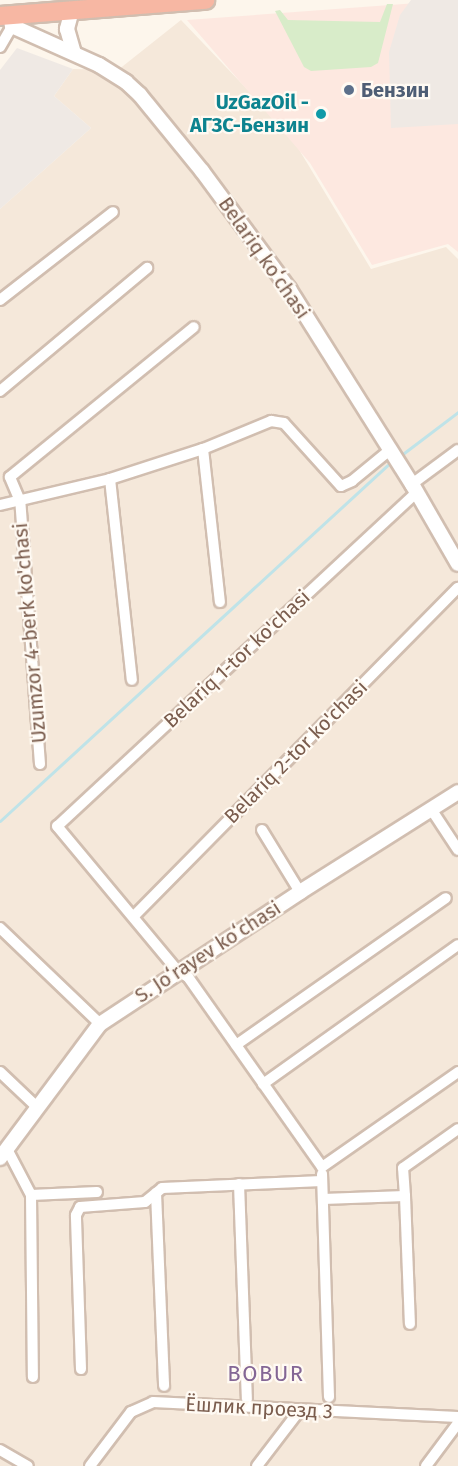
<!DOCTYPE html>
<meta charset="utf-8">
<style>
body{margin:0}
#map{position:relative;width:458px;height:1466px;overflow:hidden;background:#fdf6ec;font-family:"Fira Sans",sans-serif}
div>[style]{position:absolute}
.residential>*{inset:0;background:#f5e8da}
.commercial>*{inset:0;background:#fde8e0}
.industrial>*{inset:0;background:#efe9e4}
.green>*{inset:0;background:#d8ecc9}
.stream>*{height:3px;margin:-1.5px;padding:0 1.5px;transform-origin:1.5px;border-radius:1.5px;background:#bfe3e8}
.roads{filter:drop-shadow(2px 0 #d1beb0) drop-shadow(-2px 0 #d1beb0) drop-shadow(0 2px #d1beb0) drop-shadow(0 -2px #d1beb0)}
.street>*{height:10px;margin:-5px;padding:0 5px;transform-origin:5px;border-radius:5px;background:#fff}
.secondary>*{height:14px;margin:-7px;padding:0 7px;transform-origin:7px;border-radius:7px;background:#fff}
.highway>*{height:18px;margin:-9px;padding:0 9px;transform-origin:9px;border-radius:9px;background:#f7b7a3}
.dots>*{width:16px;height:16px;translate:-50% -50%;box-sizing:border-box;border:3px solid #fffaf3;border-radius:50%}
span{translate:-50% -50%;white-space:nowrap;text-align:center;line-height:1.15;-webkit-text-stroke:4.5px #fffaf3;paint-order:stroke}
.service-label{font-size:20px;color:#4e5e75;font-weight:700}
.left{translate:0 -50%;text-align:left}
.culture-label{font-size:20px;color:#0d838f;font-weight:700}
.right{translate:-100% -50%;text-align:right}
.street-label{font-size:20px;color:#7a5c4d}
.quarter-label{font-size:22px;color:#846695;letter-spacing:1.5px}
</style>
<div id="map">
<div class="residential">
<i style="clip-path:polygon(181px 20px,289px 133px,371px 269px,446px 247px,458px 259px,458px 1466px,0 1466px,0 209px,91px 128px,54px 96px,73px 69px,118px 70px)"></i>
</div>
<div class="commercial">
<i style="clip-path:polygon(458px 0,458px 252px,448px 244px,372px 265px,310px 163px,187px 20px)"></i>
</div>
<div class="industrial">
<i style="clip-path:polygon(411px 0,458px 0,458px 124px,391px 128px,389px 52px,400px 15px)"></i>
<i style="clip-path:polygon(17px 48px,73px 69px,54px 96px,91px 128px,0 209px,0 70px)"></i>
</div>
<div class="green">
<i style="clip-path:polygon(387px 4px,393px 4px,378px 63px,371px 67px,311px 71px,304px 67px,275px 11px,280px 10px,288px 20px,380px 22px)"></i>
</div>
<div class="stream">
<i style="left:400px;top:456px;width:73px;rotate:-37.2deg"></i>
<i style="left:0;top:821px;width:532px;rotate:-42.56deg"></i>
</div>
<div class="roads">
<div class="street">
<i style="left:0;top:47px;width:24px;rotate:-60deg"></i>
<i style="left:0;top:300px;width:143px;rotate:-37.9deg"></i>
<i style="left:0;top:391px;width:192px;rotate:-39.9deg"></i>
<i style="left:203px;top:449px;width:154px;rotate:83.7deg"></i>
<i style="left:110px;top:479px;width:202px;rotate:83.8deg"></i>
<i style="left:412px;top:484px;width:57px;rotate:-36.5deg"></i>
<i style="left:417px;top:492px;width:491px;rotate:137.1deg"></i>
<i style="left:57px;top:826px;width:189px;rotate:50.2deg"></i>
<i style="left:178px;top:971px;width:12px;rotate:31deg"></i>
<i style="left:188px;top:977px;width:232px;rotate:54.8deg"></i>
<i style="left:322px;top:1167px;width:166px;rotate:-34.9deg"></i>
<i style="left:0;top:505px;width:113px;rotate:-13.3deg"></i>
<i style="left:110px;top:479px;width:98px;rotate:-17.9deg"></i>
<i style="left:203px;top:449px;width:74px;rotate:-22.4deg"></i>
<i style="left:271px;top:421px;width:13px;rotate:9deg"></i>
<i style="left:284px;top:423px;width:85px;rotate:47.9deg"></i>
<i style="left:341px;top:486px;width:12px;rotate:-24deg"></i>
<i style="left:352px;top:481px;width:50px;rotate:-39.4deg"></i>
<i style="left:40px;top:764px;width:264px;rotate:-94.3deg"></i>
<i style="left:20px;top:501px;width:26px;rotate:-113deg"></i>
<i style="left:10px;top:477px;width:237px;rotate:-39.2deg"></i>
<i style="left:431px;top:809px;width:49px;rotate:56.6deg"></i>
<i style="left:262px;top:830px;width:73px;rotate:58.5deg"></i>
<i style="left:134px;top:916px;width:461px;rotate:-45.4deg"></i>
<i style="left:0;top:928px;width:139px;rotate:43.8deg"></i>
<i style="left:236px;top:1045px;width:256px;rotate:-35deg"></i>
<i style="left:0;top:1072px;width:51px;rotate:43.4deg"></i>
<i style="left:263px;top:1084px;width:239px;rotate:-35.5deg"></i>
<i style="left:7px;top:1149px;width:52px;rotate:62.4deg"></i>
<i style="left:31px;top:1195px;width:182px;rotate:89.4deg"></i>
<i style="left:322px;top:1174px;width:223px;rotate:88.2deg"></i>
<i style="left:239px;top:1184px;width:215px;rotate:87.9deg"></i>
<i style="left:156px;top:1193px;width:193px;rotate:87.6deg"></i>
<i style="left:31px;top:1195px;width:66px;rotate:-2.6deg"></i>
<i style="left:405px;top:1196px;width:28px;rotate:-94deg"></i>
<i style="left:403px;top:1168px;width:67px;rotate:-35.3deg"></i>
<i style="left:323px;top:1199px;width:82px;rotate:-2.1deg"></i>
<i style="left:405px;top:1196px;width:128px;rotate:87.8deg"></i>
<i style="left:81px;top:1369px;width:154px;rotate:-91.9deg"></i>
<i style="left:76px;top:1215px;width:9px;rotate:-63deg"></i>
<i style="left:80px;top:1207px;width:65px;rotate:-4.4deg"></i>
<i style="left:145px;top:1202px;width:22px;rotate:-39deg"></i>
<i style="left:162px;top:1188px;width:160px;rotate:-2.5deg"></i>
<i style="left:0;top:1450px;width:32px;rotate:30deg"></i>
<i style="left:90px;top:1466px;width:68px;rotate:-52.8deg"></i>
<i style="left:131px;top:1412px;width:24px;rotate:-24deg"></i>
<i style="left:153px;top:1402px;width:305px;rotate:2.8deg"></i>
<i style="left:257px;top:1466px;width:69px;rotate:-52.6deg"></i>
<i style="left:426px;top:1466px;width:54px;rotate:-53.3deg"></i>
</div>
<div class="secondary">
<i style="left:72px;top:10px;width:20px;rotate:105deg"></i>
<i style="left:67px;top:29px;width:25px;rotate:74deg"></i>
<i style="left:10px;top:15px;width:11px;rotate:80deg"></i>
<i style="left:12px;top:26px;width:95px;rotate:24.1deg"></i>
<i style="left:99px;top:65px;width:32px;rotate:32deg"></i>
<i style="left:126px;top:82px;width:19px;rotate:43deg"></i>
<i style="left:140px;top:95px;width:98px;rotate:50.8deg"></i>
<i style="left:202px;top:171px;width:147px;rotate:53.6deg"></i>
<i style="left:289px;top:289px;width:231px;rotate:57.8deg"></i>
<i style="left:412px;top:484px;width:92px;rotate:60.1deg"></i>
<i style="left:0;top:1158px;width:167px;rotate:-53.3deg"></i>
<i style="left:100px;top:1024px;width:240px;rotate:-33.4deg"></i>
<i style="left:300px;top:892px;width:187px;rotate:-32.3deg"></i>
</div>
<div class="highway">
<i style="left:0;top:16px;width:206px;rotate:-4.5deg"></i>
</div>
</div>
<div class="dots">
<i style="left:349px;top:90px;background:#5c6f8a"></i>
<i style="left:321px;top:114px;background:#0f9aa8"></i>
</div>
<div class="service-label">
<span class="left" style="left:361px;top:90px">Бензин</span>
</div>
<div class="culture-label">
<span class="right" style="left:309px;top:114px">UzGazOil -<br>АГЗС-Бензин</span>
</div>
<div class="street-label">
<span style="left:264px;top:258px;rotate:55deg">Belariq koʻchasi</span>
<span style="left:30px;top:633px;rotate:-95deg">Uzumzor 4-berk ko'chasi</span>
<span style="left:237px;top:659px;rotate:-43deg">Belariq 1-tor ko'chasi</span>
<span style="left:296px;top:752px;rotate:-45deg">Belariq 2-tor ko'chasi</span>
<span style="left:208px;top:952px;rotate:-33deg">S. Joʻrayev koʻchasi</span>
<span style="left:259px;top:1408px;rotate:3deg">Ёшлик проезд 3</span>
</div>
<div class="quarter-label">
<span style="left:266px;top:1374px">BOBUR</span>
</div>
</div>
